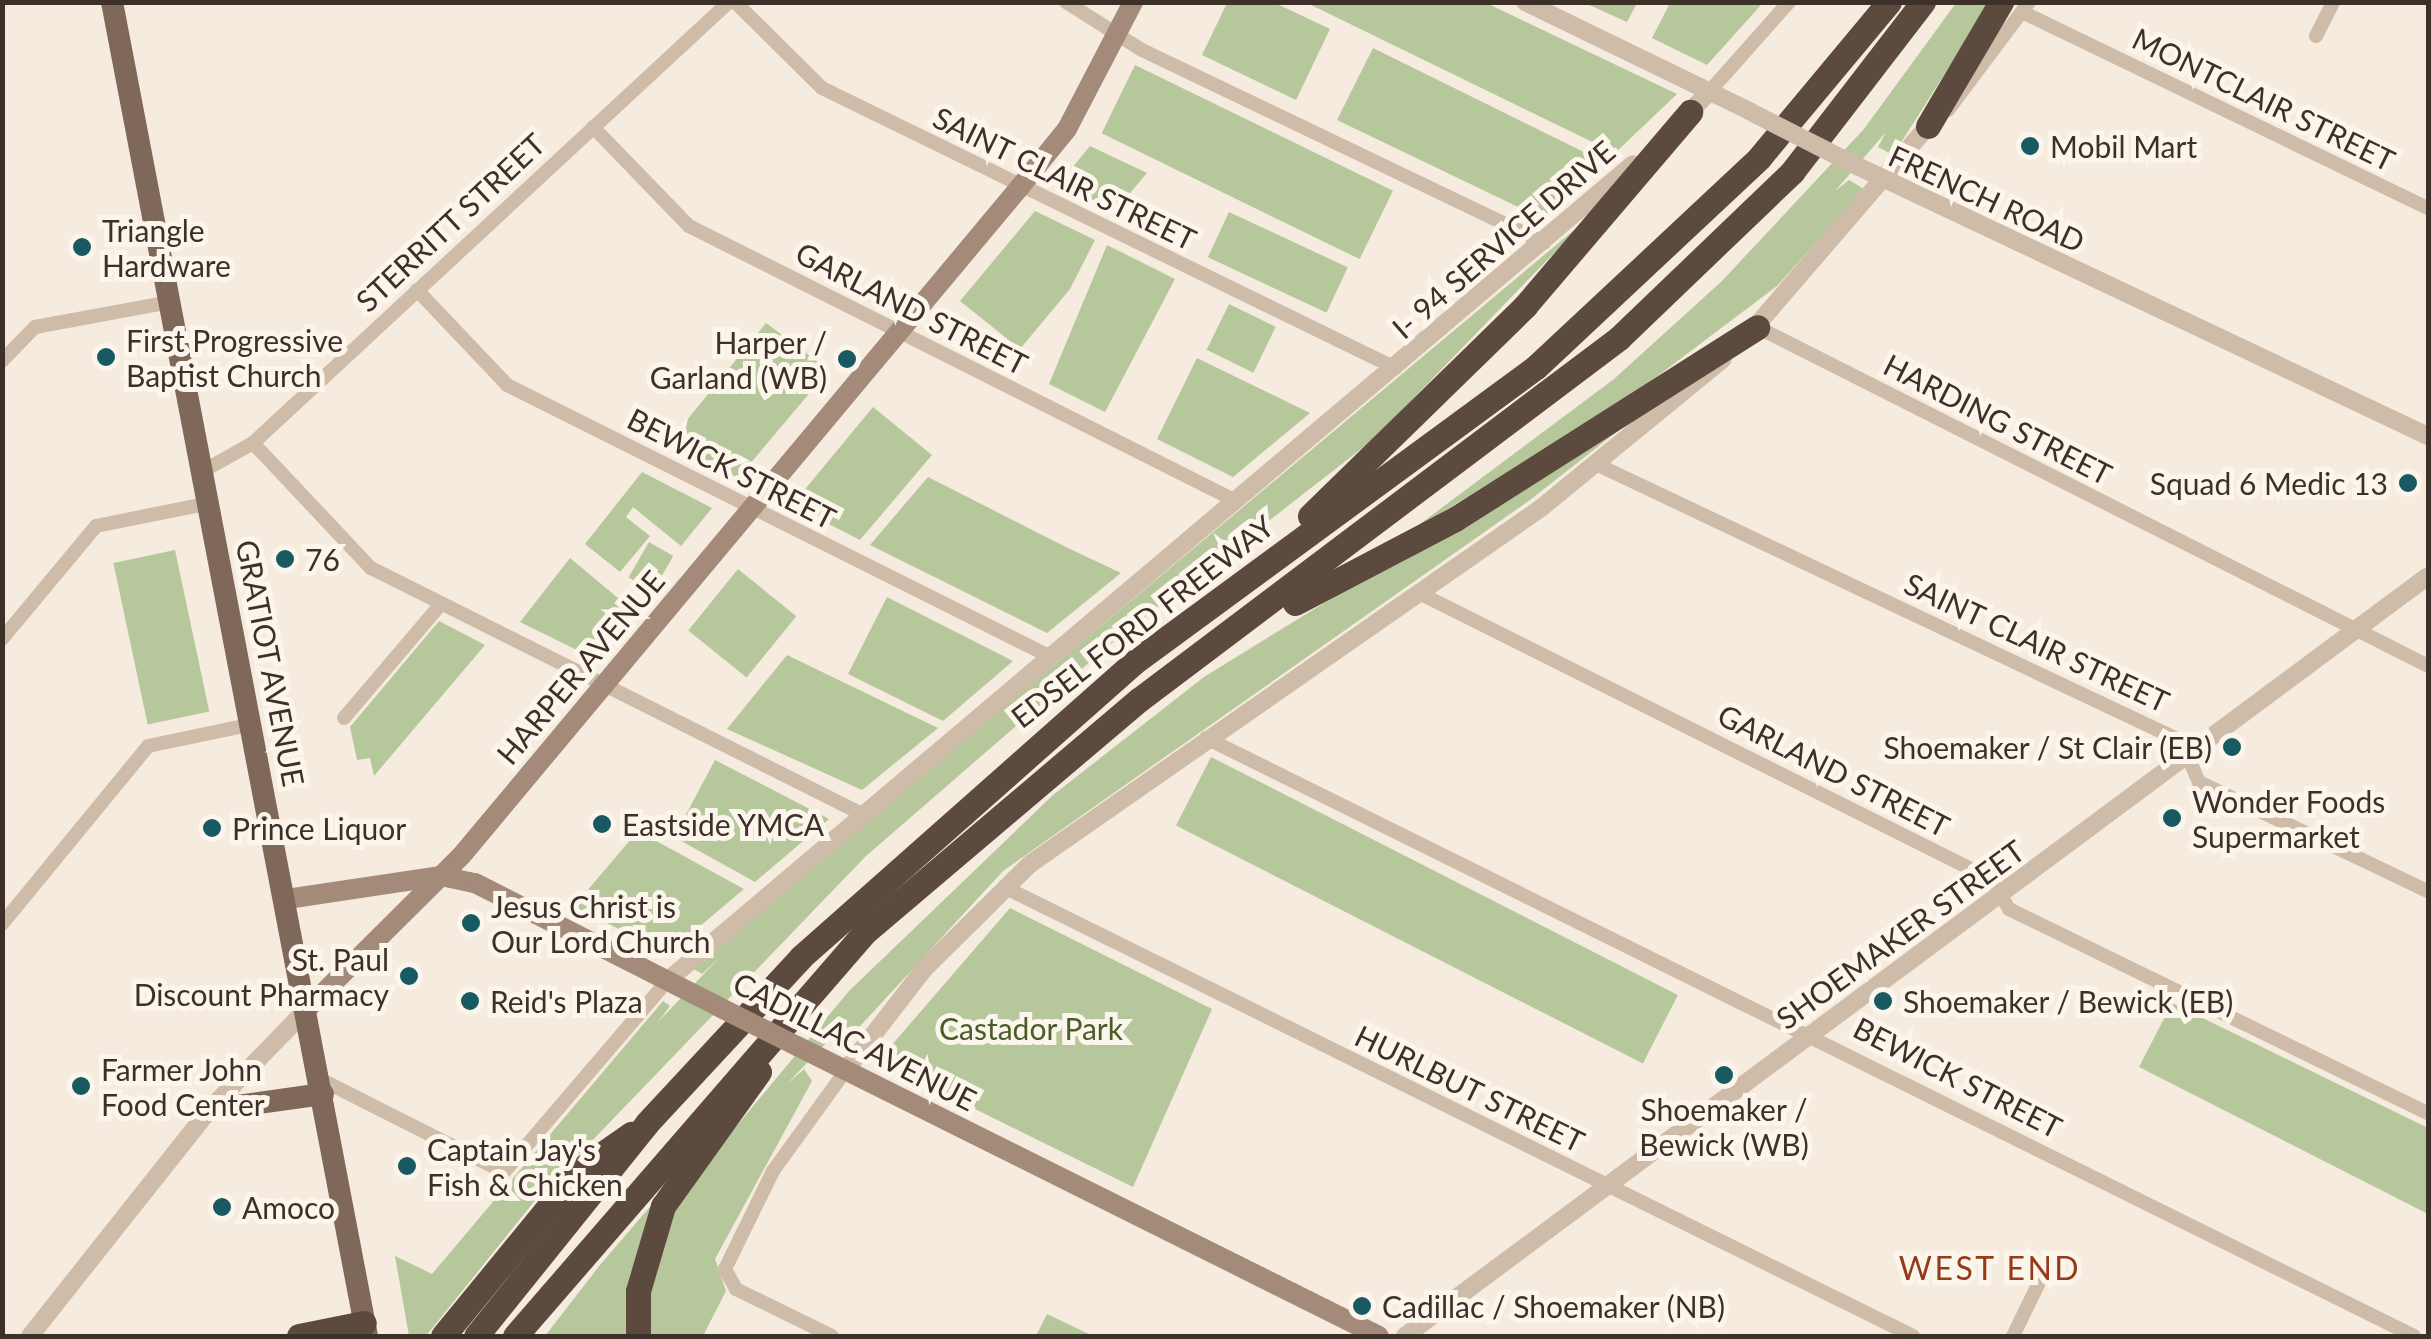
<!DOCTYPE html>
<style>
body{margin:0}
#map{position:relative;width:2431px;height:1339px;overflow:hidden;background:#f5ebde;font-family:Lato,sans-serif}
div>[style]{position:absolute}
.green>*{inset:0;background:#b7c79c;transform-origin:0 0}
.minor>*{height:14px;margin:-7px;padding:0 7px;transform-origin:7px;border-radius:7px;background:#cfbca8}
.tertiary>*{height:18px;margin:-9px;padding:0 9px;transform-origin:9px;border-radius:9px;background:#cfbca8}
.secondary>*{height:20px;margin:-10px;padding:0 10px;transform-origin:10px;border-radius:10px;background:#a38a79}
.primary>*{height:22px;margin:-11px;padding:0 11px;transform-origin:11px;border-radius:11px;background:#7f6759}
.motorway>*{height:25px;margin:-12.5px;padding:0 12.5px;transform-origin:12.5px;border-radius:12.5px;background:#5d4a3f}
.tertiary-bridge>*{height:18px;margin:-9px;padding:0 9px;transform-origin:9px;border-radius:9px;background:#cfbca8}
.secondary-bridge>*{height:20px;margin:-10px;padding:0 10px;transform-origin:10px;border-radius:10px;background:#a38a79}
.dots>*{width:28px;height:28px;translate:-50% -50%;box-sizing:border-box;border:5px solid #fcf5ec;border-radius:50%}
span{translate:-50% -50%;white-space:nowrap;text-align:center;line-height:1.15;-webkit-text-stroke:10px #fcf5ec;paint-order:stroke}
.street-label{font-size:30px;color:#3c3029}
.poi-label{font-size:30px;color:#3c3029}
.left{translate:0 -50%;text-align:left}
.right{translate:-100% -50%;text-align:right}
.park-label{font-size:30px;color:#485d2a}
.neighbourhood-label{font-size:32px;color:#943b19;letter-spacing:2.5px}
.frame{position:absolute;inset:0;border:5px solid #3c3029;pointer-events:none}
</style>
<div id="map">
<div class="green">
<i style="clip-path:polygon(1227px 3px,1275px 3px,1330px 29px,1296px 100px,1202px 55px)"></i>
<i style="clip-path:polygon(1307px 3px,1486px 3px,1677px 94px,1615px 153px)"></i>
<i style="clip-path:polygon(1585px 3px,1637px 3px,1627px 22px)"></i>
<i style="clip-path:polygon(1670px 3px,1756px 2px,1761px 5px,1707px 65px,1652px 38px)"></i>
<i style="clip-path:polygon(1956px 3px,1990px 3px,1893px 155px,1878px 147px,1886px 132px,1835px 191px,1849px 180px,1864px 189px,1777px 286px,1631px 396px,1404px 536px,1614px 379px,1722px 281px,1864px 129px)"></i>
<i style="clip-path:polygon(1373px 48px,1606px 163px,1541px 218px,1337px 120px)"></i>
<i style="left:1135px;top:65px;width:287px;height:76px;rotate:26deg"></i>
<i style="clip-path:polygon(1090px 146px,1147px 173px,1114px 212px,1058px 185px)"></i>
<i style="clip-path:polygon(1035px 211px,1095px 240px,1070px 289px,1020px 349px,960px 301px)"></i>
<i style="left:1229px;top:212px;width:131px;height:50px;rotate:25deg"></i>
<i style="clip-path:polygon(1586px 220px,1374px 439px,1113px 642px,866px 856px,537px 1198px,426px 1336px,409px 1336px,395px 1256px,432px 1274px,663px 1001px,670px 1006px,658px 1022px,719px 958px,702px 974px,692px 968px)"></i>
<i style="clip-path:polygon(1107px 245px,1175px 279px,1105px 412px,1049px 384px)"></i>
<i style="left:1229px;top:304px;width:52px;height:51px;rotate:26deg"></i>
<i style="clip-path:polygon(766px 323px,829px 370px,738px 478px,669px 442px)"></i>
<i style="clip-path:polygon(1197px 358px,1201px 360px,1310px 413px,1233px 477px,1157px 439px)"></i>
<i style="clip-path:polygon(1670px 390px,1530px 500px,1003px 871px,851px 1036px,833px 1039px,847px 1021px,786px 1085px,804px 1069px,812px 1081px,715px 1259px,726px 1291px,703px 1336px,648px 1336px,648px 1291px,674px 1201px,849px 991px,1053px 795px,1204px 677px)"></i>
<i style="clip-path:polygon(873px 407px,932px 455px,860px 540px,792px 505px)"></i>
<i style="clip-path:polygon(642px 472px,712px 508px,681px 546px,633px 507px,626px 517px,650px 536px,620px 572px,585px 544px)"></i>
<i style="clip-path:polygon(928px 477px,1066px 547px,1121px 573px,1047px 633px,870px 545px)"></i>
<i style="left:649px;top:542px;width:28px;height:41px;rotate:30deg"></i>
<i style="left:175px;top:550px;width:165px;height:63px;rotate:78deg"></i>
<i style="clip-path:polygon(570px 558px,630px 608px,589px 656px,520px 622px)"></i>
<i style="left:738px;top:569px;width:75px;height:79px;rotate:39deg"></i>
<i style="clip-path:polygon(887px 597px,1013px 661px,943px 721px,848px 674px)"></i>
<i style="clip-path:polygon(439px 621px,485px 645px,374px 776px,370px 758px,357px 760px,350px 727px)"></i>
<i style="clip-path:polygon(787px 655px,938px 728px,862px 790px,727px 729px)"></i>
<i style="left:1211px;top:757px;width:524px;height:77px;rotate:27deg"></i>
<i style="clip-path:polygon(715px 760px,829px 819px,755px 882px,674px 837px)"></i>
<i style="clip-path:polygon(638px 831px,744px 889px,667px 954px,574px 906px)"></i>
<i style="clip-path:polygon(1010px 908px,1212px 1009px,1133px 1187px,878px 1061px)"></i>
<i style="clip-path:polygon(2172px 1003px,2428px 1128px,2428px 1214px,2139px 1067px)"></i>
<i style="clip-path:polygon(654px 1202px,630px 1336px,545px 1336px,600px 1265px)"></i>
<i style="clip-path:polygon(1047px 1314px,1093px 1336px,1036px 1336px)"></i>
</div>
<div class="minor">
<i style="left:735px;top:2px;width:122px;rotate:44.7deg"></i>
<i style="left:822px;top:88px;width:638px;rotate:26.04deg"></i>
<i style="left:1066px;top:2px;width:90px;rotate:32.3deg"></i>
<i style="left:1142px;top:50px;width:446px;rotate:25.6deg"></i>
<i style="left:2022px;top:12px;width:451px;rotate:25.8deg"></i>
<i style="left:2316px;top:36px;width:38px;rotate:-63deg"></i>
<i style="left:1710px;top:91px;width:119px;rotate:-48.4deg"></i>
<i style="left:1948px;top:110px;width:135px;rotate:-53.1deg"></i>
<i style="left:593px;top:127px;width:138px;rotate:45.9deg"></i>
<i style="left:689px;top:226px;width:610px;rotate:26.69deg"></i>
<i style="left:417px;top:290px;width:131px;rotate:46.5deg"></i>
<i style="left:507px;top:385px;width:606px;rotate:26.57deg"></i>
<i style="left:1757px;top:327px;width:752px;rotate:26.8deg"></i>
<i style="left:2px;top:361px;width:47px;rotate:-45.9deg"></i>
<i style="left:35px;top:327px;width:137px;rotate:-10.5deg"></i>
<i style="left:253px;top:443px;width:172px;rotate:46.7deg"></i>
<i style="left:371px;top:568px;width:549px;rotate:26.61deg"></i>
<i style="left:1598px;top:465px;width:645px;rotate:25.33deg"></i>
<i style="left:2181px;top:741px;width:45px;rotate:66.3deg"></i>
<i style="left:2199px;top:782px;width:254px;rotate:25.5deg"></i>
<i style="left:203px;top:471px;width:57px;rotate:-29.2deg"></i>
<i style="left:253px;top:443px;width:649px;rotate:-42.81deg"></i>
<i style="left:1419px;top:593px;width:640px;rotate:26.57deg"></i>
<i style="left:1991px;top:879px;width:35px;rotate:59deg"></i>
<i style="left:2009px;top:909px;width:466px;rotate:26deg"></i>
<i style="left:2px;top:639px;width:147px;rotate:-50.2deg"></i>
<i style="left:96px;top:526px;width:116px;rotate:-11.4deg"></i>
<i style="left:344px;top:718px;width:150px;rotate:-49.6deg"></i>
<i style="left:1206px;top:738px;width:1348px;rotate:26.34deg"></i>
<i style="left:1004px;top:887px;width:1014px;rotate:26.29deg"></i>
<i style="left:2px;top:924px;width:230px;rotate:-50.6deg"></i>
<i style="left:148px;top:746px;width:107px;rotate:-11.8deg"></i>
<i style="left:320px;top:1079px;width:206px;rotate:26.8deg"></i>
<i style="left:504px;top:1172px;width:251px;rotate:-49.5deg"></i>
<i style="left:832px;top:1336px;width:107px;rotate:-153.9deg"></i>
<i style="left:736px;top:1289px;width:23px;rotate:-119deg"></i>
<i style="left:725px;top:1269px;width:109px;rotate:-63.9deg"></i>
<i style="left:773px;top:1171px;width:125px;rotate:-54.1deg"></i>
<i style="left:2013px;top:1336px;width:78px;rotate:-64.1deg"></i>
</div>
<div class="tertiary">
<i style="left:1525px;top:2px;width:249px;rotate:25.9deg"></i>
<i style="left:1682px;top:120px;width:40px;rotate:-46deg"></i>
<i style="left:1853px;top:164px;width:636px;rotate:25.32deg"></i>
<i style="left:1749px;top:334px;width:274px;rotate:-49.3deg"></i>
<i style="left:667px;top:981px;width:1265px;rotate:-40.22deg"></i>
<i style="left:846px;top:1070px;width:128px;rotate:-52.3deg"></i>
<i style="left:924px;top:969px;width:149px;rotate:-44.7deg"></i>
<i style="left:1030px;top:864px;width:623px;rotate:-34.86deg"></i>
<i style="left:1541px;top:508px;width:235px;rotate:-39.3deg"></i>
<i style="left:30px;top:1336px;width:288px;rotate:-51.6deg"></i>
<i style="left:209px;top:1110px;width:141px;rotate:-45.9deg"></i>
<i style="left:1405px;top:1336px;width:1274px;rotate:-36.61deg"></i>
</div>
<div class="secondary">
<i style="left:287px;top:899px;width:156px;rotate:-8.5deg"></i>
<i style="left:441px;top:876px;width:35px;rotate:12deg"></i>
<i style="left:475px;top:883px;width:271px;rotate:26.9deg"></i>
<i style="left:307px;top:1009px;width:218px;rotate:-44.8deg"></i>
<i style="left:462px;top:855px;width:870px;rotate:-50.13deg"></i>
<i style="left:1020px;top:187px;width:75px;rotate:-51deg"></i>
<i style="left:1067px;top:129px;width:143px;rotate:-62.5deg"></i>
<i style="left:797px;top:1046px;width:650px;rotate:26.49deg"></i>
</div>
<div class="primary">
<i style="left:112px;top:2px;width:1358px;rotate:79.18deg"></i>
<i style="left:209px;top:1110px;width:115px;rotate:-8deg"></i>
</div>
<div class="motorway">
<i style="left:1928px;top:126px;width:144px;rotate:-59.5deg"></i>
<i style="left:1310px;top:516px;width:301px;rotate:-44.3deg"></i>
<i style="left:1525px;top:306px;width:255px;rotate:-49.6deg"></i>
<i style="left:1295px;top:603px;width:181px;rotate:-27.7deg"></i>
<i style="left:1455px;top:519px;width:358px;rotate:-32.4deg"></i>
<i style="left:299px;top:1336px;width:66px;rotate:-11.3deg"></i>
<i style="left:443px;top:1336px;width:213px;rotate:-50.7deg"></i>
<i style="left:578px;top:1171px;width:65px;rotate:-34.9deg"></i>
<i style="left:476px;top:1336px;width:273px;rotate:-51.2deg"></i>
<i style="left:647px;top:1123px;width:226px;rotate:-47.1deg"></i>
<i style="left:801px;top:957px;width:443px;rotate:-41.5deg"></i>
<i style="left:1133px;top:663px;width:500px;rotate:-36.3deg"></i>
<i style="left:1536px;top:367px;width:306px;rotate:-43.1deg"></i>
<i style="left:1759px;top:158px;width:203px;rotate:-50.2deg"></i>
<i style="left:515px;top:1336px;width:535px;rotate:-49.1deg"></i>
<i style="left:865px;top:932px;width:360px;rotate:-40.3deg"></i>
<i style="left:1140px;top:699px;width:600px;rotate:-37deg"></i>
<i style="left:1619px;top:338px;width:240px;rotate:-43.8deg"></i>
<i style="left:1792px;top:172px;width:215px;rotate:-52.4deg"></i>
<i style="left:638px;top:1336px;width:45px;rotate:-90deg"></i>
<i style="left:638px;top:1291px;width:89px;rotate:-73.6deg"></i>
<i style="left:663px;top:1206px;width:165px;rotate:-54.4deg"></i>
</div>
<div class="tertiary-bridge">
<i style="left:1749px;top:111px;width:117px;rotate:27deg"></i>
</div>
<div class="secondary-bridge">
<i style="left:717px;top:1006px;width:89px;rotate:26.6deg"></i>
</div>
<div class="dots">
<i style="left:2030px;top:146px;background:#195a62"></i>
<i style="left:82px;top:247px;background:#195a62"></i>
<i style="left:106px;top:357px;background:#195a62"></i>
<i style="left:847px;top:359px;background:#195a62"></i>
<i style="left:2408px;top:483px;background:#195a62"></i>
<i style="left:285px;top:559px;background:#195a62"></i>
<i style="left:2232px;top:747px;background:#195a62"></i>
<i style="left:2172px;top:818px;background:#195a62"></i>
<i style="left:602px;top:824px;background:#195a62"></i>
<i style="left:212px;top:828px;background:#195a62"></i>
<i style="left:471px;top:923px;background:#195a62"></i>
<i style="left:409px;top:976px;background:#195a62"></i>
<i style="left:470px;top:1001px;background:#195a62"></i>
<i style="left:1883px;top:1001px;background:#195a62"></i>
<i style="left:1724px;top:1075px;background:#195a62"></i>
<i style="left:81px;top:1086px;background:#195a62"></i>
<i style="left:407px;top:1166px;background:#195a62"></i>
<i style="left:222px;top:1207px;background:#195a62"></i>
<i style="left:1362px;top:1306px;background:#195a62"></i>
</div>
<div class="street-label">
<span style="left:2264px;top:99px;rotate:26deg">MONTCLAIR STREET</span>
<span style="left:1065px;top:178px;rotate:26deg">SAINT CLAIR STREET</span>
<span style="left:1987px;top:198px;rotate:25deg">FRENCH ROAD</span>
<span style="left:450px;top:222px;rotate:-43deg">STERRITT STREET</span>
<span style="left:1503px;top:239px;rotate:-41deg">I- 94 SERVICE DRIVE</span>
<span style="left:912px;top:308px;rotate:27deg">GARLAND STREET</span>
<span style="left:1998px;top:419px;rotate:27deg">HARDING STREET</span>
<span style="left:732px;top:468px;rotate:27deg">BEWICK STREET</span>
<span style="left:1142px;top:621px;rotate:-38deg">EDSEL FORD FREEWAY</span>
<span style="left:2037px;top:642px;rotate:25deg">SAINT CLAIR STREET</span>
<span style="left:271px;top:663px;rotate:79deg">GRATIOT AVENUE</span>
<span style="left:580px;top:667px;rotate:-50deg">HARPER AVENUE</span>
<span style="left:1834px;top:770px;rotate:27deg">GARLAND STREET</span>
<span style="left:1900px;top:934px;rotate:-36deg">SHOEMAKER STREET</span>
<span style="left:855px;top:1041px;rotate:27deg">CADILLAC AVENUE</span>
<span style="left:1958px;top:1077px;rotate:27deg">BEWICK STREET</span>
<span style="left:1470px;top:1088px;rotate:26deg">HURLBUT STREET</span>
</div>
<div class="poi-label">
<span class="left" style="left:2050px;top:146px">Mobil Mart</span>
<span class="left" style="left:102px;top:247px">Triangle<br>Hardware</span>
<span class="left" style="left:126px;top:357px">First Progressive<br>Baptist Church</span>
<span class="right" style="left:827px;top:359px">Harper /<br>Garland (WB)</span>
<span class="right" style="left:2388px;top:483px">Squad 6 Medic 13</span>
<span class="left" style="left:305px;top:559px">76</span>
<span class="right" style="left:2212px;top:747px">Shoemaker / St Clair (EB)</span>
<span class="left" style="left:2192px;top:818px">Wonder Foods<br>Supermarket</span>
<span class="left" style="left:622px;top:824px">Eastside YMCA</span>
<span class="left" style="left:232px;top:828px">Prince Liquor</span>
<span class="left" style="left:491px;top:923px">Jesus Christ is<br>Our Lord Church</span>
<span class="right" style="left:389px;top:976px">St. Paul<br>Discount Pharmacy</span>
<span class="left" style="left:490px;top:1001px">Reid's Plaza</span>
<span class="left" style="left:1903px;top:1001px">Shoemaker / Bewick (EB)</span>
<span class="left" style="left:101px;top:1086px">Farmer John<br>Food Center</span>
<span style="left:1724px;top:1126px">Shoemaker /<br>Bewick (WB)</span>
<span class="left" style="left:427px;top:1166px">Captain Jay's<br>Fish &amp; Chicken</span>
<span class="left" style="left:242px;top:1207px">Amoco</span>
<span class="left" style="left:1382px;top:1306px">Cadillac / Shoemaker (NB)</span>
</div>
<div class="park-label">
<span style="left:1031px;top:1028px">Castador Park</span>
</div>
<div class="neighbourhood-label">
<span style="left:1990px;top:1268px">WEST END</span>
</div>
<div class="frame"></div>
</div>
